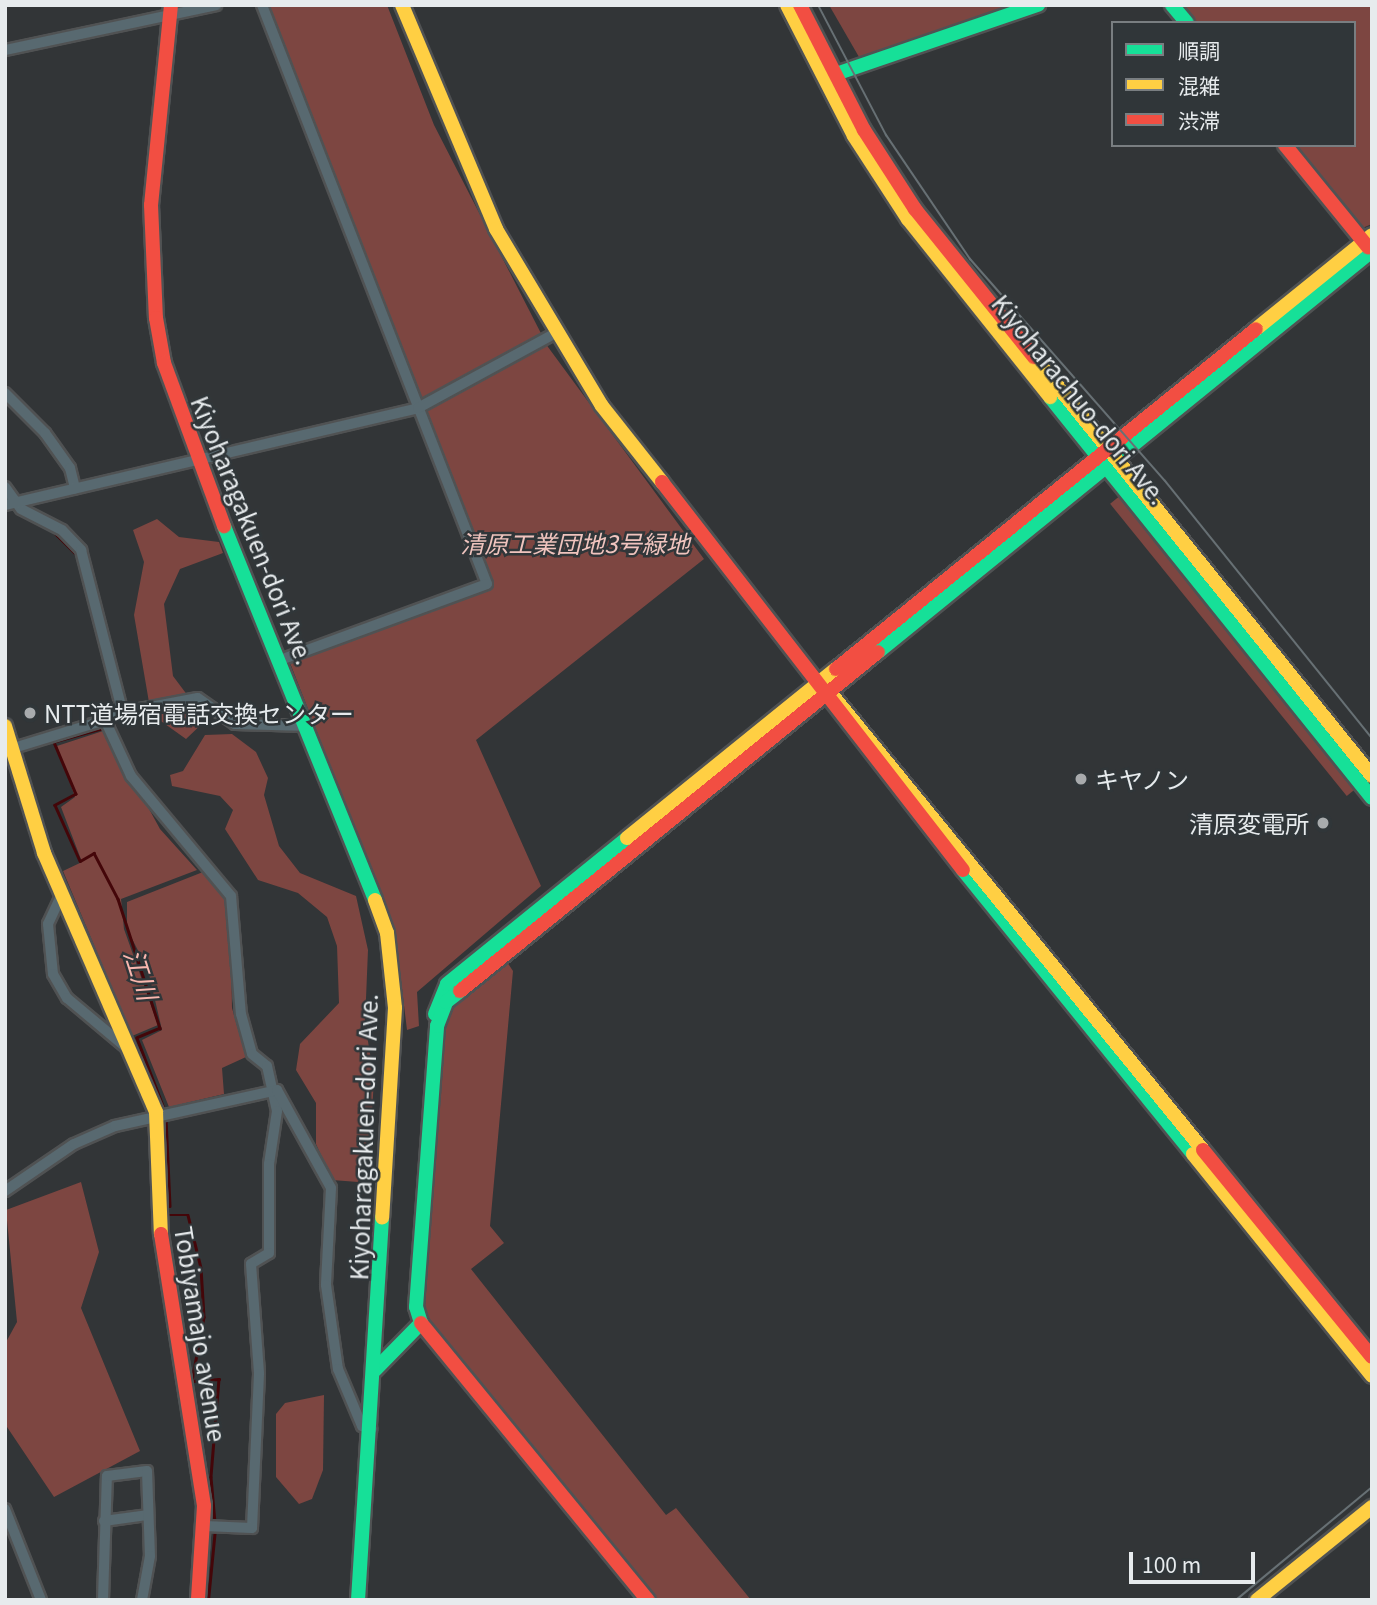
<!DOCTYPE html>
<meta charset="utf-8">
<style>
body{margin:0}
#map{position:relative;width:1377px;height:1605px;overflow:hidden;background:#323537;font-family:Georgia,"Noto Sans JP",serif}
div>[style]{position:absolute}
.green>*{inset:0;background:#7d4641;transform-origin:0 0}
.stream>*{height:2.5px;margin:-1.25px;padding:0 1.25px;transform-origin:1.25px;border-radius:1.25px;background:#440609}
.roads{filter:drop-shadow(2px 0 #505253) drop-shadow(-2px 0 #505253) drop-shadow(0 2px #505253) drop-shadow(0 -2px #505253)}
.street>*{height:10px;margin:-5px;padding:0 5px;transform-origin:5px;border-radius:5px;background:#586970}
.fast>*{height:14px;margin:-7px;padding:0 7px;transform-origin:7px;border-radius:7px;background:#16e098}
.slow>*{height:14px;margin:-7px;padding:0 7px;transform-origin:7px;border-radius:7px;background:#ffcf43}
.jam>*{height:14px;margin:-7px;padding:0 7px;transform-origin:7px;border-radius:7px;background:#f24e42}
.tram>*{height:2px;margin:-1px;padding:0 1px;transform-origin:1px;border-radius:1px;background:#677074}
.dots>*{width:19px;height:19px;translate:-50% -50%;box-sizing:border-box;border:4px solid #303639;border-radius:50%}
span{translate:-50% -50%;white-space:nowrap;text-align:center;line-height:1.15;-webkit-text-stroke:5px #303639;paint-order:stroke}
.street-label{font-size:24px;color:#e7ebed}
.park-label{font-size:24px;color:#f0c4be;font-style:italic}
.poi-label{font-size:24px;color:#e7ebed}
.left{translate:0 -50%;text-align:left}
.right{translate:-100% -50%;text-align:right}
.water-label{font-size:26px;color:#f9b7af;font-style:italic}
.frame{position:absolute;inset:0;border:7px solid #e7ebed;pointer-events:none}
.legend{position:absolute;left:1111px;top:21px;width:245px;height:126px;box-sizing:border-box;background:#303639;border:2px solid #797e81;margin:0;padding:9px 12px;list-style:none;font-size:21px;color:#e7ebed}
.legend li{display:flex;align-items:center;gap:14px;height:35px}
.legend b{width:35px;border:2px solid #797e81}
.scale{position:absolute;left:1129px;top:1552px;width:126px;height:32px;box-sizing:border-box;border:4px solid #e7ebed;border-top:0;padding-left:9px;font-size:21px;line-height:24px;white-space:nowrap;color:#e7ebed;-webkit-text-stroke:5px #303639;paint-order:stroke}
</style>
<div id="map">
<div class="green">
<i style="clip-path:polygon(268px 5px,387px 5px,434px 125px,548px 347px,704px 559px,476px 740px,541px 886px,417px 992px,419px 1026px,407px 1030px,395px 931px,290px 663px,493px 586px)"></i>
<i style="clip-path:polygon(829px 5px,1019px 5px,859px 57px)"></i>
<i style="clip-path:polygon(1180px 5px,1372px 5px,1372px 224px,1360px 229px,1293px 145px,1354px 145px,1354px 23px,1194px 23px)"></i>
<i style="left:1121px;top:495px;width:376px;height:14px;rotate:51deg"></i>
<i style="clip-path:polygon(157px 519px,179px 537px,219px 542px,223px 553px,180px 569px,164px 604px,173px 676px,206px 720px,186px 739px,151px 714px,134px 615px,144px 562px,133px 530px)"></i>
<i style="clip-path:polygon(106px 730px,160px 829px,197px 870px,121px 899px,124px 929px,158px 1025px,132px 1036px,63px 871px,82px 862px,61px 807px,75px 797px,57px 746px)"></i>
<i style="clip-path:polygon(232px 734px,256px 752px,268px 778px,264px 795px,279px 846px,300px 873px,356px 896px,368px 950px,365px 1023px,374px 1078px,370px 1149px,358px 1182px,332px 1180px,316px 1144px,316px 1103px,296px 1070px,300px 1044px,339px 1003px,337px 946px,327px 917px,298px 893px,258px 880px,225px 829px,233px 810px,220px 796px,172px 786px,170px 775px,183px 771px,205px 735px)"></i>
<i style="clip-path:polygon(203px 872px,230px 901px,232px 1008px,246px 1057px,222px 1068px,224px 1094px,169px 1107px,142px 1040px,162px 1030px,148px 970px,127px 929px,127px 902px)"></i>
<i style="clip-path:polygon(507px 962px,513px 971px,490px 1226px,504px 1243px,471px 1269px,666px 1515px,676px 1508px,751px 1600px,653px 1600px,424px 1319px,446px 1013px)"></i>
<i style="clip-path:polygon(81px 1182px,99px 1252px,81px 1308px,140px 1451px,54px 1497px,5px 1424px,5px 1344px,17px 1322px,6px 1210px)"></i>
<i style="clip-path:polygon(324px 1395px,323px 1470px,312px 1499px,299px 1504px,276px 1477px,276px 1414px,285px 1403px)"></i>
</div>
<div class="stream">
<i style="left:53px;top:531px;width:35px;rotate:45deg"></i>
<i style="left:97px;top:718px;width:16px;rotate:-35deg"></i>
<i style="left:99px;top:724px;width:5px;rotate:68deg"></i>
<i style="left:101px;top:729px;width:49px;rotate:164.5deg"></i>
<i style="left:54px;top:742px;width:56px;rotate:67.1deg"></i>
<i style="left:76px;top:794px;width:24px;rotate:152deg"></i>
<i style="left:55px;top:805px;width:61px;rotate:65.9deg"></i>
<i style="left:80px;top:861px;width:16px;rotate:-30deg"></i>
<i style="left:94px;top:853px;width:52px;rotate:62.4deg"></i>
<i style="left:118px;top:899px;width:136px;rotate:72deg"></i>
<i style="left:160px;top:1028px;width:25px;rotate:157deg"></i>
<i style="left:137px;top:1038px;width:78px;rotate:69deg"></i>
<i style="left:166px;top:1118px;width:88px;rotate:87.4deg"></i>
<i style="left:170px;top:1215px;width:18px"></i>
<i style="left:188px;top:1215px;width:55px;rotate:76.2deg"></i>
<i style="left:201px;top:1268px;width:49px;rotate:86.5deg"></i>
<i style="left:204px;top:1317px;width:65px;rotate:100.6deg"></i>
<i style="left:192px;top:1381px;width:27px;rotate:-4deg"></i>
<i style="left:219px;top:1379px;width:98px;rotate:94.7deg"></i>
<i style="left:211px;top:1477px;width:46px;rotate:85deg"></i>
<i style="left:208px;top:1600px;width:71px;rotate:-84.4deg"></i>
</div>
<div class="roads">
<div class="street">
<i style="left:262px;top:5px;width:621px;rotate:68.76deg"></i>
<i style="left:487px;top:584px;width:221px;rotate:159.8deg"></i>
<i style="left:5px;top:50px;width:216px;rotate:-12deg"></i>
<i style="left:5px;top:393px;width:57px;rotate:45deg"></i>
<i style="left:45px;top:433px;width:43px;rotate:54.5deg"></i>
<i style="left:70px;top:468px;width:21px;rotate:76deg"></i>
<i style="left:5px;top:487px;width:27px;rotate:54deg"></i>
<i style="left:21px;top:509px;width:46px;rotate:27.1deg"></i>
<i style="left:62px;top:530px;width:28px;rotate:46deg"></i>
<i style="left:81px;top:550px;width:161px;rotate:75.6deg"></i>
<i style="left:121px;top:706px;width:21px;rotate:139deg"></i>
<i style="left:105px;top:720px;width:99px;rotate:163deg"></i>
<i style="left:5px;top:505px;width:424px;rotate:-13.2deg"></i>
<i style="left:418px;top:408px;width:155px;rotate:-28.6deg"></i>
<i style="left:119px;top:713px;width:80px;rotate:-10.8deg"></i>
<i style="left:198px;top:698px;width:45px;rotate:35.1deg"></i>
<i style="left:235px;top:724px;width:72px;rotate:1.6deg"></i>
<i style="left:105px;top:720px;width:62px;rotate:65.1deg"></i>
<i style="left:131px;top:776px;width:156px;rotate:50.2deg"></i>
<i style="left:231px;top:896px;width:118px;rotate:85.2deg"></i>
<i style="left:241px;top:1014px;width:41px;rotate:74.6deg"></i>
<i style="left:252px;top:1054px;width:19px;rotate:39deg"></i>
<i style="left:267px;top:1066px;width:46px;rotate:77.5deg"></i>
<i style="left:277px;top:1111px;width:54px;rotate:98.6deg"></i>
<i style="left:269px;top:1164px;width:89px;rotate:90deg"></i>
<i style="left:269px;top:1253px;width:21px;rotate:149deg"></i>
<i style="left:251px;top:1264px;width:110px;rotate:85.8deg"></i>
<i style="left:259px;top:1374px;width:154px;rotate:92.6deg"></i>
<i style="left:252px;top:1528px;width:48px;rotate:-177.6deg"></i>
<i style="left:61px;top:896px;width:31px;rotate:115deg"></i>
<i style="left:48px;top:924px;width:50px;rotate:84.3deg"></i>
<i style="left:53px;top:974px;width:28px;rotate:60deg"></i>
<i style="left:67px;top:998px;width:80px;rotate:39.9deg"></i>
<i style="left:5px;top:1191px;width:83px;rotate:-34.3deg"></i>
<i style="left:74px;top:1144px;width:45px;rotate:-23.7deg"></i>
<i style="left:115px;top:1126px;width:166px;rotate:-12.5deg"></i>
<i style="left:277px;top:1090px;width:112px;rotate:61.1deg"></i>
<i style="left:331px;top:1188px;width:97px;rotate:93deg"></i>
<i style="left:326px;top:1285px;width:85px;rotate:81.9deg"></i>
<i style="left:338px;top:1369px;width:62px;rotate:67.2deg"></i>
<i style="left:362px;top:1426px;width:10px;rotate:17deg"></i>
<i style="left:5px;top:1509px;width:98px;rotate:68.4deg"></i>
<i style="left:104px;top:1521px;width:43px;rotate:-7.9deg"></i>
<i style="left:103px;top:1600px;width:124px;rotate:-88.2deg"></i>
<i style="left:107px;top:1476px;width:40px;rotate:-7.1deg"></i>
<i style="left:147px;top:1471px;width:85px;rotate:88deg"></i>
<i style="left:150px;top:1556px;width:45px;rotate:100.3deg"></i>
</div>
<div class="fast">
<i style="left:1172px;top:5px;width:23px;rotate:50deg"></i>
<i style="left:833px;top:75px;width:217px;rotate:-18.9deg"></i>
<i style="left:1050px;top:397px;width:514px;rotate:51.24deg"></i>
<i style="left:224px;top:526px;width:403px;rotate:68deg"></i>
<i style="left:878px;top:652px;width:636px;rotate:-39.07deg"></i>
<i style="left:963px;top:870px;width:365px;rotate:51deg"></i>
<i style="left:435px;top:1014px;width:32px;rotate:-68deg"></i>
<i style="left:447px;top:984px;width:232px;rotate:-39deg"></i>
<i style="left:375px;top:1370px;width:66px;rotate:-45.6deg"></i>
<i style="left:421px;top:1323px;width:17px;rotate:-107deg"></i>
<i style="left:416px;top:1307px;width:282px;rotate:-85.7deg"></i>
<i style="left:437px;top:1026px;width:26px;rotate:-69deg"></i>
<i style="left:446px;top:1002px;width:18px;rotate:-38deg"></i>
<i style="left:358px;top:1600px;width:383px;rotate:-86.4deg"></i>
</div>
<div class="slow">
<i style="left:402px;top:5px;width:243px;rotate:67.2deg"></i>
<i style="left:496px;top:229px;width:206px;rotate:59.1deg"></i>
<i style="left:602px;top:406px;width:97px;rotate:51.7deg"></i>
<i style="left:787px;top:5px;width:147px;rotate:62.9deg"></i>
<i style="left:854px;top:136px;width:99px;rotate:57deg"></i>
<i style="left:908px;top:219px;width:228px;rotate:51.4deg"></i>
<i style="left:1256px;top:329px;width:149px;rotate:-39deg"></i>
<i style="left:1034px;top:357px;width:538px;rotate:51.11deg"></i>
<i style="left:824px;top:685px;width:600px;rotate:50.82deg"></i>
<i style="left:5px;top:726px;width:133px;rotate:72.9deg"></i>
<i style="left:44px;top:853px;width:282px;rotate:66.6deg"></i>
<i style="left:156px;top:1112px;width:122px;rotate:87.7deg"></i>
<i style="left:627px;top:838px;width:269px;rotate:-39deg"></i>
<i style="left:375px;top:900px;width:35px;rotate:70deg"></i>
<i style="left:387px;top:933px;width:75px;rotate:83.9deg"></i>
<i style="left:395px;top:1008px;width:210px;rotate:93.5deg"></i>
<i style="left:1193px;top:1154px;width:285px;rotate:51.1deg"></i>
<i style="left:1257px;top:1600px;width:148px;rotate:-39deg"></i>
</div>
<div class="jam">
<i style="left:171px;top:5px;width:201px;rotate:95.7deg"></i>
<i style="left:151px;top:205px;width:113px;rotate:87.5deg"></i>
<i style="left:156px;top:318px;width:46px;rotate:79.9deg"></i>
<i style="left:164px;top:363px;width:174px;rotate:69.8deg"></i>
<i style="left:800px;top:5px;width:140px;rotate:62.9deg"></i>
<i style="left:864px;top:130px;width:94px;rotate:57.2deg"></i>
<i style="left:915px;top:209px;width:190px;rotate:51.2deg"></i>
<i style="left:1285px;top:145px;width:132px;rotate:50.9deg"></i>
<i style="left:662px;top:482px;width:491px;rotate:52.2deg"></i>
<i style="left:836px;top:669px;width:540px;rotate:-38.99deg"></i>
<i style="left:460px;top:991px;width:538px;rotate:-39.04deg"></i>
<i style="left:1203px;top:1150px;width:267px;rotate:50.8deg"></i>
<i style="left:161px;top:1234px;width:275px;rotate:81deg"></i>
<i style="left:204px;top:1506px;width:94px;rotate:93.7deg"></i>
<i style="left:421px;top:1323px;width:358px;rotate:50.7deg"></i>
</div>
</div>
<div class="tram">
<i style="left:818px;top:5px;width:147px;rotate:62.4deg"></i>
<i style="left:886px;top:135px;width:150px;rotate:55.9deg"></i>
<i style="left:970px;top:259px;width:295px;rotate:48.7deg"></i>
<i style="left:1165px;top:481px;width:330px;rotate:51.2deg"></i>
<i style="left:1236px;top:1600px;width:177px;rotate:-39.7deg"></i>
</div>
<div class="dots">
<i style="left:30px;top:713px;background:#a8abad"></i>
<i style="left:1081px;top:779px;background:#a8abad"></i>
<i style="left:1323px;top:823px;background:#a8abad"></i>
</div>
<div class="street-label">
<span style="left:1080px;top:399px;rotate:51deg">Kiyoharachuo-dori Ave.</span>
<span style="left:253px;top:530px;rotate:68deg">Kiyoharagakuen-dori Ave.</span>
<span style="left:363px;top:1137px;rotate:-88deg">Kiyoharagakuen-dori Ave.</span>
<span style="left:201px;top:1334px;rotate:81deg">Tobiyamajo avenue</span>
</div>
<div class="park-label">
<span style="left:575px;top:543px">清原工業団地3号緑地</span>
</div>
<div class="poi-label">
<span class="left" style="left:44px;top:713px">NTT道場宿電話交換センター</span>
<span class="left" style="left:1095px;top:779px">キヤノン</span>
<span class="right" style="left:1309px;top:823px">清原変電所</span>
</div>
<div class="water-label">
<span style="left:142px;top:974px;rotate:72deg">江川</span>
</div>
<div class="frame"></div>
<ul class="legend">
<li><b style="height:9px;background:#16e098"></b>順調</li>
<li><b style="height:9px;background:#ffcf43"></b>混雑</li>
<li><b style="height:9px;background:#f24e42"></b>渋滞</li>
</ul>
<div class="scale">100 m</div>
</div>
